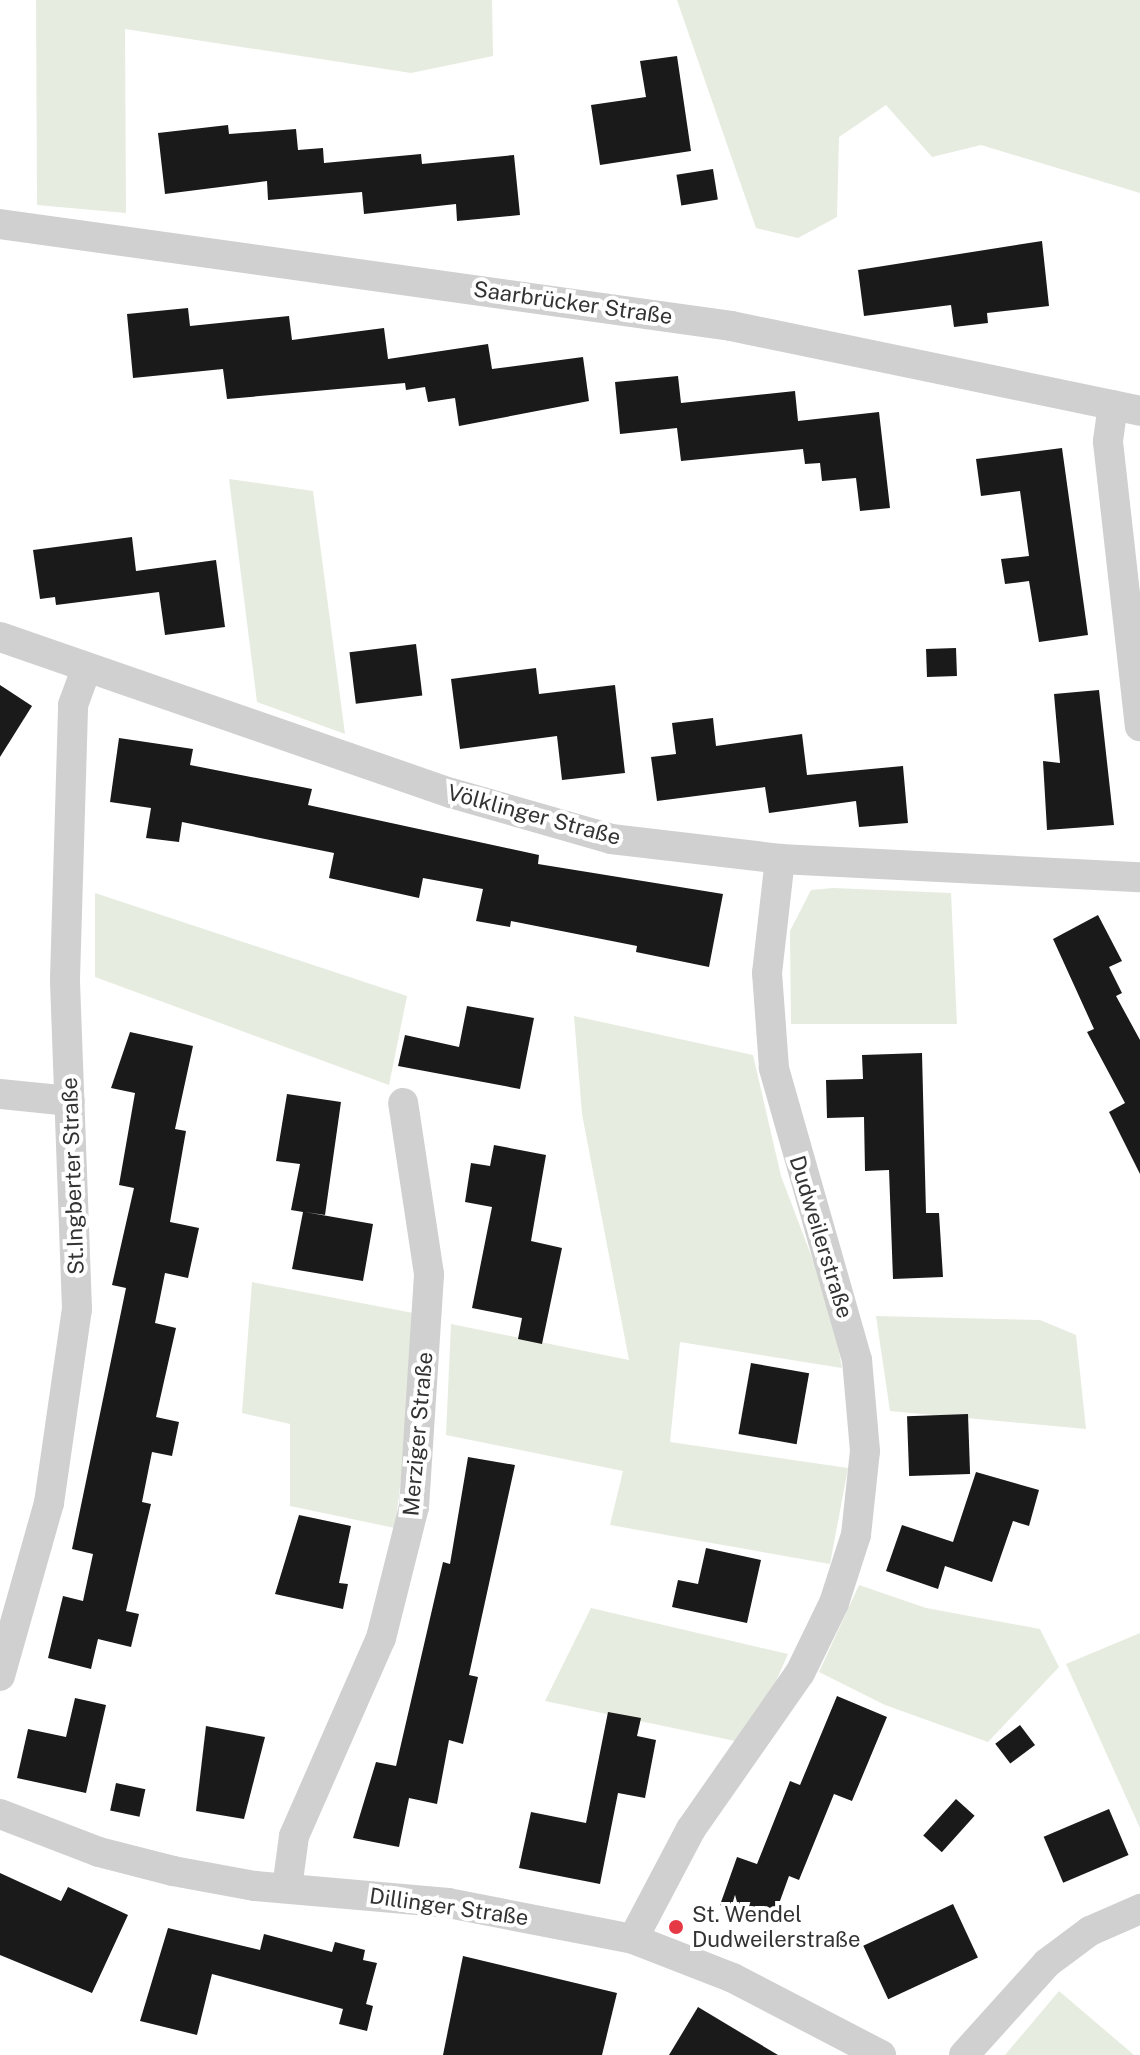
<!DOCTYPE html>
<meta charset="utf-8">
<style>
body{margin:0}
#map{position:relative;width:1140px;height:2055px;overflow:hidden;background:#fff;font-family:"Public Sans",sans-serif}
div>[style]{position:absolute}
.green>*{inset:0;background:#e6ecdf}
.building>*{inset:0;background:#1a1a1a;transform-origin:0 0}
.street>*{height:30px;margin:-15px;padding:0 15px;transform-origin:15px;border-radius:15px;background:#d0d0d0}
.dots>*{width:22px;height:22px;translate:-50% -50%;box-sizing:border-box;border:4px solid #fff;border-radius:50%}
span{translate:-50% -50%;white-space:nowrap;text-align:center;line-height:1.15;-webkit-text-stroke:8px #fff;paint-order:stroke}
.street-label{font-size:22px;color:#333}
.poi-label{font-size:22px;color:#333}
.left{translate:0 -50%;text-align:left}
</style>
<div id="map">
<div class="green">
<i style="clip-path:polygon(36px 0,492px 0,493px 56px,411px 73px,125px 29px,126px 213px,37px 205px)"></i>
<i style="clip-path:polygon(677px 0,1140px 0,1140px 193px,981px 145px,932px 157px,886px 105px,839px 137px,837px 217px,798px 238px,756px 228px)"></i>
<i style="clip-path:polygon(229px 479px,313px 491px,345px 734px,257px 702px)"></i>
<i style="clip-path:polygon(833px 888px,951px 893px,957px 1024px,791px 1024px,790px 931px,811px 890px)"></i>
<i style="clip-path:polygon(95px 893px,407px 996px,389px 1085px,95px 977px)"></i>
<i style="clip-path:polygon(574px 1016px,753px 1055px,781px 1176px,831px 1308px,842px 1368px,680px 1342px,670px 1442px,848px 1468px,830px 1564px,610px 1525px,623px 1471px,446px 1435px,451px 1324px,629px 1360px,582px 1114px)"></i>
<i style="clip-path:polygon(252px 1282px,413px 1313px,409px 1413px,395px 1528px,290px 1506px,290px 1424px,242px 1413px)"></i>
<i style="clip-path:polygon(876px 1316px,1040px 1320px,1076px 1335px,1086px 1429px,890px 1411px)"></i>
<i style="clip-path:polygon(859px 1585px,926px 1608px,1040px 1629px,1059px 1667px,988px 1742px,885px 1705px,819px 1672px)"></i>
<i style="clip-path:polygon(591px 1608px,788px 1654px,773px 1688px,735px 1741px,545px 1701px)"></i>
<i style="clip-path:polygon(1140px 1633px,1140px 1828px,1066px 1664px)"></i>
<i style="clip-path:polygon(1059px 1991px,1134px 2055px,1005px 2055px)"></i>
</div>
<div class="building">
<i style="clip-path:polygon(677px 56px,691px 151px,600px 165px,591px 105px,646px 97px,640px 61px)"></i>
<i style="clip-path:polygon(228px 125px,229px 134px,296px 129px,298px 150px,323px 148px,324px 163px,421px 154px,422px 164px,514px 155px,520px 215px,457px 221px,456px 204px,364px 214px,362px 192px,268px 200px,267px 181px,165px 194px,158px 133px)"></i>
<i style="left:713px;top:169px;width:31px;height:37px;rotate:81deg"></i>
<i style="clip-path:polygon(1042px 241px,1049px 306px,987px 313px,988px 323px,954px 327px,951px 305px,864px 316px,858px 270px)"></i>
<i style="clip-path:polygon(188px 308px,190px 326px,289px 316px,292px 340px,384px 328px,388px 359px,488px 344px,492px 369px,583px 357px,589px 401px,459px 426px,455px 398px,428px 402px,425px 387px,406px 390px,405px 383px,227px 399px,223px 369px,133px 378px,127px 314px)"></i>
<i style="clip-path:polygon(678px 376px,681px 403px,795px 391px,798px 421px,879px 412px,890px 508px,860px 511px,856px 478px,822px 481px,820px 463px,805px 464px,803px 449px,681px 461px,677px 428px,620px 434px,615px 382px)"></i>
<i style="clip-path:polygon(1062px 448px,1088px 635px,1039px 642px,1029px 581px,1005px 584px,1001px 559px,1029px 556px,1020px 491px,981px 496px,976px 459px)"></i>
<i style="clip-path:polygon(132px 537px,136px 571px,216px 560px,225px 627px,165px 635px,159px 592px,56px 605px,55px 597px,40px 599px,33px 550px)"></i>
<i style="left:416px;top:644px;width:52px;height:67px;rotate:83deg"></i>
<i style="left:956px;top:648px;width:28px;height:30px;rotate:88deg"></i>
<i style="clip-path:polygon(536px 668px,539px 694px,615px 685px,625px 773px,562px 780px,557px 736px,460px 749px,451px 679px)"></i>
<i style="clip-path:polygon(0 685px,32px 706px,0 757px)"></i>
<i style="clip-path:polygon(1099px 690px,1114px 825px,1047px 830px,1043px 761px,1060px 763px,1054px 694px)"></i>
<i style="clip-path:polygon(713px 718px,716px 746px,802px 734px,807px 775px,903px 766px,908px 823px,859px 827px,856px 801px,769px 813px,765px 787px,657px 801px,651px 757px,676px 754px,672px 723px)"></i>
<i style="clip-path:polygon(119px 738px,193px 749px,190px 765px,312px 789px,308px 805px,539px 855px,538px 864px,723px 894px,709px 967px,636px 952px,637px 946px,511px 921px,510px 927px,476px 921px,483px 889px,423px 878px,419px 898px,329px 878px,334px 853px,182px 822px,179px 842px,146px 838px,151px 808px,110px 802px)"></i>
<i style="clip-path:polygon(1098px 915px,1122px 961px,1109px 967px,1122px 993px,1116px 996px,1140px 1040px,1140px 1174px,1109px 1112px,1125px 1103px,1087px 1032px,1094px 1029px,1053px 939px)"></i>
<i style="clip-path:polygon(467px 1006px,534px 1018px,520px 1089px,398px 1066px,405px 1035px,459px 1047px)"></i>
<i style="clip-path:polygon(130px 1032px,193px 1046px,175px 1129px,186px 1131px,170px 1222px,199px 1228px,188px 1278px,165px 1273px,155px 1323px,176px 1328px,156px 1417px,179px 1422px,172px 1456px,152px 1452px,142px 1502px,151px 1504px,126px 1611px,139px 1614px,131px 1647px,98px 1639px,91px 1669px,48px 1658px,63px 1596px,83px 1601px,93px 1554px,72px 1549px,126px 1288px,112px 1285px,134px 1188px,119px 1185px,135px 1093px,111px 1088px)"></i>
<i style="clip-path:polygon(922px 1053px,926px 1213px,939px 1213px,943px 1277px,893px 1279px,889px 1170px,865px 1171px,864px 1117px,827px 1118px,826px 1080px,863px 1079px,862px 1055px)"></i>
<i style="clip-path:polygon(287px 1094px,341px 1102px,325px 1215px,305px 1212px,373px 1224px,363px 1281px,292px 1269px,303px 1212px,291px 1210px,300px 1164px,276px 1161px)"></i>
<i style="clip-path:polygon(494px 1145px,546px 1155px,531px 1241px,562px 1248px,542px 1344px,518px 1339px,522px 1318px,472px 1308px,492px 1207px,465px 1202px,471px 1163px,490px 1166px)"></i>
<i style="left:751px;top:1363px;width:59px;height:72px;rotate:10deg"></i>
<i style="left:968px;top:1414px;width:60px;height:61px;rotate:88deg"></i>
<i style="clip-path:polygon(468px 1457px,515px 1465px,469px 1675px,478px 1677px,463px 1744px,449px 1740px,437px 1804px,409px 1798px,399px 1847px,353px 1838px,376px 1762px,396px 1766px,443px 1562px,450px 1564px)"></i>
<i style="clip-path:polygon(976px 1472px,1039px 1490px,1029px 1526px,1013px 1521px,992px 1582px,945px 1566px,938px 1589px,886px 1571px,902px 1525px,953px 1542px)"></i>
<i style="clip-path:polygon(299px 1515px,351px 1526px,339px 1583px,348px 1584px,343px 1609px,275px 1594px)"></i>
<i style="clip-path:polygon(706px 1548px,761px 1560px,747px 1623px,672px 1607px,678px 1580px,698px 1584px)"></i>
<i style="clip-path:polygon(837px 1696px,887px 1717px,852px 1801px,834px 1794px,799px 1880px,789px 1876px,772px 1923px,720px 1905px,737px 1857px,757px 1864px,790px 1781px,800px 1785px)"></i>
<i style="clip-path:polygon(75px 1698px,106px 1705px,86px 1793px,17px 1778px,28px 1729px,66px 1737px)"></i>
<i style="clip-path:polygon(608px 1712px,641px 1718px,637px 1736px,656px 1740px,645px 1798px,618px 1793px,600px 1884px,519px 1868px,531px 1812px,586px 1823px)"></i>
<i style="left:1020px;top:1725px;width:25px;height:31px;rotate:53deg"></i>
<i style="clip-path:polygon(206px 1726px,265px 1737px,244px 1819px,196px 1811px)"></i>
<i style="left:116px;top:1783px;width:30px;height:28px;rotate:12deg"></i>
<i style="left:956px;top:1799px;width:25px;height:49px;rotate:42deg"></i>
<i style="left:1109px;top:1809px;width:50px;height:71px;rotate:67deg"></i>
<i style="clip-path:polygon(0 1873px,61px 1901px,68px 1887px,128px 1915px,92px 1993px,0 1955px)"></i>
<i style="left:953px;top:1904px;width:59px;height:99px;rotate:65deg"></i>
<i style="clip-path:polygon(168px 1928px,260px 1950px,264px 1934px,332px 1952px,335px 1942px,365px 1950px,363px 1960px,377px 1963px,366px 2004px,373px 2006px,367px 2031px,339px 2024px,343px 2009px,212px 1974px,197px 2035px,140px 2021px)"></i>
<i style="clip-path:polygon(463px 1956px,617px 1993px,602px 2055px,443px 2055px)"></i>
<i style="clip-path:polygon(698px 2007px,778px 2055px,669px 2055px)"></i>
</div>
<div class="street">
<i style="left:0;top:224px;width:738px;rotate:7.94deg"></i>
<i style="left:731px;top:326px;width:418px;rotate:11.7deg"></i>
<i style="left:1113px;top:405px;width:37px;rotate:98deg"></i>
<i style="left:1108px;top:442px;width:286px;rotate:83.6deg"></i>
<i style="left:0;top:637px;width:477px;rotate:19.1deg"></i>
<i style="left:451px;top:793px;width:166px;rotate:16deg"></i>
<i style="left:611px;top:839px;width:170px;rotate:6.7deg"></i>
<i style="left:780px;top:859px;width:360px;rotate:2.9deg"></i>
<i style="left:0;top:1094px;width:70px;rotate:5.7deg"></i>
<i style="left:0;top:1676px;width:180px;rotate:-74.2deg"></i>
<i style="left:49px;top:1503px;width:196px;rotate:-81.8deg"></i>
<i style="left:77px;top:1309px;width:330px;rotate:-92.1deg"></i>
<i style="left:65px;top:979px;width:274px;rotate:-88.3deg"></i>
<i style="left:73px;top:705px;width:38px;rotate:-70deg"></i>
<i style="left:0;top:1814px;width:106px;rotate:21deg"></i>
<i style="left:99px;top:1852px;width:76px;rotate:14.4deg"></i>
<i style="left:173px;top:1871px;width:83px;rotate:10.4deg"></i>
<i style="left:255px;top:1886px;width:194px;rotate:5deg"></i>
<i style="left:448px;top:1903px;width:188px;rotate:11deg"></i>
<i style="left:633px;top:1939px;width:107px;rotate:21.3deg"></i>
<i style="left:733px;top:1978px;width:167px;rotate:27.5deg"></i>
<i style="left:287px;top:1888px;width:52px;rotate:-82.3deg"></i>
<i style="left:294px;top:1836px;width:216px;rotate:-66.3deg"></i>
<i style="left:381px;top:1638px;width:135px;rotate:-75.9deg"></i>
<i style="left:414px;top:1507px;width:233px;rotate:-86.3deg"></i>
<i style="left:429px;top:1274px;width:173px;rotate:-98.6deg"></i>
<i style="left:633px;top:1939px;width:124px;rotate:-62.2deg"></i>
<i style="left:691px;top:1829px;width:190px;rotate:-55.1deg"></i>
<i style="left:800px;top:1673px;width:78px;rotate:-64.1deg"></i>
<i style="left:834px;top:1603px;width:71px;rotate:-72.1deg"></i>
<i style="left:856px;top:1535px;width:84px;rotate:-83.9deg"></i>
<i style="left:865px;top:1451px;width:91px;rotate:-95deg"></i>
<i style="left:857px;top:1360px;width:304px;rotate:-105.9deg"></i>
<i style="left:774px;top:1068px;width:95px;rotate:-94.2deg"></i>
<i style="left:767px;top:973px;width:115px;rotate:-83.5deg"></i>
<i style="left:964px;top:2055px;width:124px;rotate:-47.9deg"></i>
<i style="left:1047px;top:1963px;width:54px;rotate:-36.7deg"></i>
<i style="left:1090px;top:1931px;width:55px;rotate:-23.7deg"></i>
</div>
<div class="dots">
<i style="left:676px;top:1927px;background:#e63946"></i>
</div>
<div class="street-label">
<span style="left:573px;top:303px;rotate:8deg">Saarbrücker Straße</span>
<span style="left:534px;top:815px;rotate:15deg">Völklinger Straße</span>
<span style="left:73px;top:1176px;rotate:-92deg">St.Ingberter Straße</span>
<span style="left:821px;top:1237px;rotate:73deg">Dudweilerstraße</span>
<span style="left:418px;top:1434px;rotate:-85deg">Merziger Straße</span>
<span style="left:449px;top:1907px;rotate:8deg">Dillinger Straße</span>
</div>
<div class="poi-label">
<span class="left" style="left:692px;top:1927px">St. Wendel<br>Dudweilerstraße</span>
</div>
</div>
